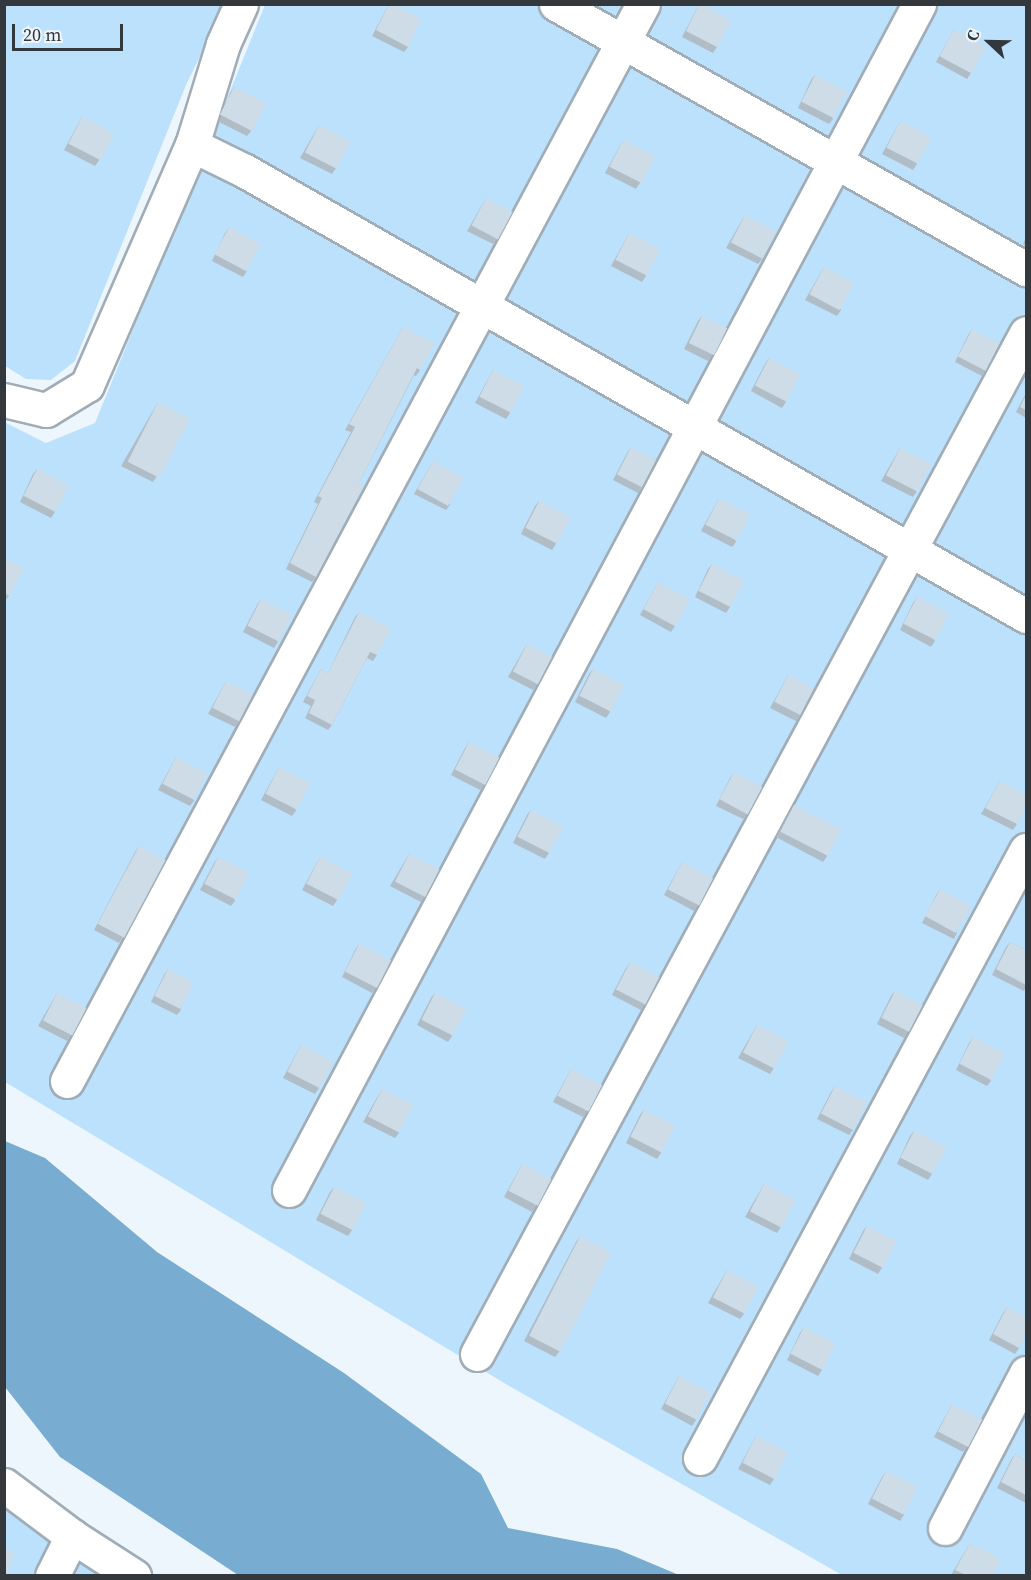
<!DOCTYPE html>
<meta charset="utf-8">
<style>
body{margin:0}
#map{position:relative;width:1031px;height:1580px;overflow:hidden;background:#eef6fd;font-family:"Source Serif 4",serif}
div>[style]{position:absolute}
.green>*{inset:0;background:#bbe1fd}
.water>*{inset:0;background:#78acd0}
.roads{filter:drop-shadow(2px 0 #a0adb7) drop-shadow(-2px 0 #a0adb7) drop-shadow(0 2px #a0adb7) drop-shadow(0 -2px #a0adb7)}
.minor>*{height:33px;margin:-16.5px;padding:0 16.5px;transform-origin:16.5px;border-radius:16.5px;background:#fff}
.wall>*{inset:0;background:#b0bdc6}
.building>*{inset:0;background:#cddce6;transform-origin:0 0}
span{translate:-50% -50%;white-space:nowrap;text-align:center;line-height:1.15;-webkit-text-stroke:6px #eef6fd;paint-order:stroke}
.frame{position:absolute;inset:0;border:6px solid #33383c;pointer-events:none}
.north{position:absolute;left:959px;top:12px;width:60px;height:60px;-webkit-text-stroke:4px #eef6fd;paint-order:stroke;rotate:292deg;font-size:16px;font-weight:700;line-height:24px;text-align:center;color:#33383c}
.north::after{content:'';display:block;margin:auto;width:21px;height:27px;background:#33383c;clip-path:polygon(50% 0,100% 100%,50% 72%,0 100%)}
.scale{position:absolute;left:12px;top:24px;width:111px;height:27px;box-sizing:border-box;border:3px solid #33383c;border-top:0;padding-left:8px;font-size:18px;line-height:21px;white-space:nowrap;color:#33383c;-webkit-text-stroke:4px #eef6fd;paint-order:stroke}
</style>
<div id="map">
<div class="green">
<i style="clip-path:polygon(5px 5px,225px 5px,186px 85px,75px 361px,51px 380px,26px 379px,5px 366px)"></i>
<i style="clip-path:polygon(265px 5px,1026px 5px,1026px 1575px,842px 1575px,511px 1387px,5px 1082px,4px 422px,46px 443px,95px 423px)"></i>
<i style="clip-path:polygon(5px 1504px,112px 1575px,5px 1575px)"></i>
</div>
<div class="water">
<i style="clip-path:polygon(5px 1141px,45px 1158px,157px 1252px,344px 1373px,481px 1474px,508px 1528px,617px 1549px,679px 1575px,238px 1575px,60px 1457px,5px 1387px)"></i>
</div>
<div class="roads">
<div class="minor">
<i style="left:556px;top:4px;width:540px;rotate:29.42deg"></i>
<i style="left:192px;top:145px;width:106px;rotate:-72.9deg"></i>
<i style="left:223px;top:44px;width:44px;rotate:-65.8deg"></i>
<i style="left:4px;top:400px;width:43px;rotate:13.4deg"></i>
<i style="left:46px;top:410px;width:48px;rotate:-31.4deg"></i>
<i style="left:87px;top:385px;width:262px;rotate:-66.4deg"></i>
<i style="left:192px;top:145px;width:59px;rotate:26.1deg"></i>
<i style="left:245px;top:171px;width:899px;rotate:29.67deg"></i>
<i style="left:67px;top:1081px;width:1221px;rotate:-61.86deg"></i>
<i style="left:289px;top:1190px;width:1343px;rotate:-62.02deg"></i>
<i style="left:477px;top:1354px;width:1159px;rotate:-61.73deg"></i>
<i style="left:700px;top:1458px;width:690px;rotate:-61.8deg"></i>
<i style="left:4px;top:1485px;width:85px;rotate:36.9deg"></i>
<i style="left:72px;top:1536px;width:74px;rotate:32.8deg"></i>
<i style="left:945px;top:1528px;width:175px;rotate:-62.4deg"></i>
<i style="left:52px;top:1576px;width:45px;rotate:-63.4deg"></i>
</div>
</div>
<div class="wall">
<i style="clip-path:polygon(389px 4px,408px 47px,404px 52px,372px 36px)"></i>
<i style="clip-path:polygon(699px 4px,717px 47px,713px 53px,682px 37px)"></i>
<i style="clip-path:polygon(954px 29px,971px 73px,967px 79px,936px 62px)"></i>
<i style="clip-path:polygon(815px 75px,833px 119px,829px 124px,798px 108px,811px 80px)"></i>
<i style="clip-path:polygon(234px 87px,251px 131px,247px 136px,219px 122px,230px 93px)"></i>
<i style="clip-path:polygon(82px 117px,99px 160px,95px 166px,64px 150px)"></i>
<i style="clip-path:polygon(900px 121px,917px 164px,913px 170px,882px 154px)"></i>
<i style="clip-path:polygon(319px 125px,336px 168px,332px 174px,300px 158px)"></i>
<i style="clip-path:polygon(623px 140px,640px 183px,636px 189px,605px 173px)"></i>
<i style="clip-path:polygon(486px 198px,497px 239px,493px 244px,467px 231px)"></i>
<i style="clip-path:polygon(745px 215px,762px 259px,758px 264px,726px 248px)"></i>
<i style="clip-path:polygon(229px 227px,247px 271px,243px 277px,212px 261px,225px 233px)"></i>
<i style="clip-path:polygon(629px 233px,646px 276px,642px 282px,611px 266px)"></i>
<i style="clip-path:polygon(1026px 237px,1026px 246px,1023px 244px)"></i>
<i style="clip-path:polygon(824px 267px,841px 310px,837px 316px,805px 300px)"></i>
<i style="clip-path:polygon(702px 316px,712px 355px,708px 361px,684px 349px,698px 321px)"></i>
<i style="clip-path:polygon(403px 327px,420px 370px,416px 376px,414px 375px,359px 483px,316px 577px,312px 582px,286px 569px,318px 504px,314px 502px,351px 432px,345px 430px)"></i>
<i style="clip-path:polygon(972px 329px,986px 370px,982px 376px,955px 362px,968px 335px)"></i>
<i style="clip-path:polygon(769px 358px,786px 402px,782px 408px,751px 391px,765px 364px)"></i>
<i style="clip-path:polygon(493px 370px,510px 413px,506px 419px,475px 403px)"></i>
<i style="clip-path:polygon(1026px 393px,1026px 418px,1016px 412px)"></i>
<i style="clip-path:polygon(158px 402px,157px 476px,153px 482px,121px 466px)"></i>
<i style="clip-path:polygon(631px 447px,642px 488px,638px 493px,613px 480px,627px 453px)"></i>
<i style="clip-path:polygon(900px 448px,917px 491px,913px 497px,881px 481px)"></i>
<i style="clip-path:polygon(433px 461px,450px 505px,446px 510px,414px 494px)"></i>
<i style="clip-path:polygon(37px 469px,55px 512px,51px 518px,20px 502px,33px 474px)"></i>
<i style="clip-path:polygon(719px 498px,736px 542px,732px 547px,701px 531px)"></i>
<i style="clip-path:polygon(539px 501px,556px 544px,552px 550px,521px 534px,535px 506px)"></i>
<i style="clip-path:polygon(4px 559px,9px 596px,5px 601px,4px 601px)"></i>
<i style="clip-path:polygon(712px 564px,730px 607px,726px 613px,695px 597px,708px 569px)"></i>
<i style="clip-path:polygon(658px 582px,675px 626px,671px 632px,640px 615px)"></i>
<i style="clip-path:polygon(917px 597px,935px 641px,931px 647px,900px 630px,913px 603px)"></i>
<i style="clip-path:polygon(261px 599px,278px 642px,274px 648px,243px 632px,257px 605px)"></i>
<i style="clip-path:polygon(359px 612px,377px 655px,373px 661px,367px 658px,332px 725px,328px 730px,305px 718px,311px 706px,303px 702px,321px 669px,328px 673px,355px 617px)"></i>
<i style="clip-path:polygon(527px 644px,537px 684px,533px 690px,508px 677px)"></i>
<i style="clip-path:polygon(593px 669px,610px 712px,606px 718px,575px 702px,589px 674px)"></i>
<i style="clip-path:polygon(788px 675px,800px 716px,796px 721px,770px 708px)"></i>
<i style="clip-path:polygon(226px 681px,239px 722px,235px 727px,208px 714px)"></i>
<i style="clip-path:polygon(469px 742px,484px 785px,480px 790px,451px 775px,465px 748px)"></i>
<i style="clip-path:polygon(176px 757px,194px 801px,190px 806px,158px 790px)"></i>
<i style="clip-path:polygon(279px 767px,296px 811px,292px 816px,261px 800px)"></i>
<i style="clip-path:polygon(734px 772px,747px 814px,743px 819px,716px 806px,730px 778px)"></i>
<i style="clip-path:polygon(1000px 781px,1017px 824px,1013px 830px,981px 814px)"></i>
<i style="clip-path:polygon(794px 805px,827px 856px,823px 862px,776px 837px)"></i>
<i style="clip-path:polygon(531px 810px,549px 853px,545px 859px,513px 843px,527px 815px)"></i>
<i style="clip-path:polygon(139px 846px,123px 937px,119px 943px,94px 930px,135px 852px)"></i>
<i style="clip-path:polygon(409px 854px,425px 896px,421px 902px,390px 886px)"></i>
<i style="clip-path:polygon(218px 857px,235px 901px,231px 906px,200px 890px,214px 863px)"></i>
<i style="clip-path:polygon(320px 857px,337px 900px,333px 906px,302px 890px)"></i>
<i style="clip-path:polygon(682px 862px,698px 905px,694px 911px,664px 895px)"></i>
<i style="clip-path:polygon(940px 889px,957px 933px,954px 939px,922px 923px,936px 895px)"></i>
<i style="clip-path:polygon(1010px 942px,1026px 950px,1026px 987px,1024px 991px,992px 975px,1006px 947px)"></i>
<i style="clip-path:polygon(359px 944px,376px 987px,372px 993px,342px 977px,355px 950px)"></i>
<i style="clip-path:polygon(630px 962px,645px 1004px,641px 1010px,612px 995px,626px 968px)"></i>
<i style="clip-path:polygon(168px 969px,181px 1010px,177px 1015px,151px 1002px,164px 975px)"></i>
<i style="clip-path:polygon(895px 991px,908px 1032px,904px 1038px,877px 1024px,891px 996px)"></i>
<i style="clip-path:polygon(57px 993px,71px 1035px,67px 1041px,38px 1026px)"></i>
<i style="clip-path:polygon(435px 993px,452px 1036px,448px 1042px,417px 1025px,431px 998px)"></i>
<i style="clip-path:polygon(757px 1025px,774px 1068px,770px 1074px,738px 1058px)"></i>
<i style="clip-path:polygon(973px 1037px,991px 1081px,987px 1086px,956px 1070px,969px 1043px)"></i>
<i style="clip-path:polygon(301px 1045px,319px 1088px,315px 1094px,283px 1078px)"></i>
<i style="clip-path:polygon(571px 1069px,587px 1112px,583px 1117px,553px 1102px)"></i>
<i style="clip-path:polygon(835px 1086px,853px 1130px,849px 1135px,817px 1119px,831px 1092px)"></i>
<i style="clip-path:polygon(382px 1089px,399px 1133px,395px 1138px,363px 1122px)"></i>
<i style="clip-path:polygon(644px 1110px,661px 1153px,657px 1159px,626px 1143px,640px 1115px)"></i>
<i style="clip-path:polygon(914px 1131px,932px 1174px,928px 1180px,897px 1164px,910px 1136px)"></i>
<i style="clip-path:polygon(522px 1164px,536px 1206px,532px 1212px,504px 1197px)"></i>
<i style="clip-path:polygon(764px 1184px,781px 1227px,777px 1233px,745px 1217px)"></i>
<i style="clip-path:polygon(334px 1187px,352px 1230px,348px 1236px,316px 1220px,330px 1192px)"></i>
<i style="clip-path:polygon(867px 1226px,882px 1268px,878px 1274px,849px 1259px,863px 1231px)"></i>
<i style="clip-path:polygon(580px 1236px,559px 1352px,555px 1357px,524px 1341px,576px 1242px)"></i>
<i style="clip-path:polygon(727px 1270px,744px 1314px,740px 1319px,708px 1303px)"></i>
<i style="clip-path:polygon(1007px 1307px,1019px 1348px,1015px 1354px,989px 1340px,1003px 1313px)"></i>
<i style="clip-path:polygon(804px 1327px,822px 1370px,818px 1376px,787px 1360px,800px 1333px)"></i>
<i style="clip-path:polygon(679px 1376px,696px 1420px,692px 1426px,661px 1409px)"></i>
<i style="clip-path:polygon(952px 1404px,967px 1447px,963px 1452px,934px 1437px)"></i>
<i style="clip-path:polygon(756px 1436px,774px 1479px,770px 1485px,738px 1469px)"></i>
<i style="clip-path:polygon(1015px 1454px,1026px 1461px,1026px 1503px,997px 1488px,1011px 1460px)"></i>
<i style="clip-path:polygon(886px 1471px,904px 1515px,900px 1521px,868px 1504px,882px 1477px)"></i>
<i style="clip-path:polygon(970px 1543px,992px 1575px,951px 1575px)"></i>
</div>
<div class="building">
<i style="clip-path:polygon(389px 4px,393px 4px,421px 19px,408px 47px,376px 30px)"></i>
<i style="clip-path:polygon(699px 4px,702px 4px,731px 20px,717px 47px,686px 31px)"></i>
<i style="left:954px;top:29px;width:36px;height:31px;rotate:28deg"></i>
<i style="left:815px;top:75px;width:36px;height:30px;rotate:27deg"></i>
<i style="left:234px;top:87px;width:36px;height:31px;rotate:27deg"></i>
<i style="left:82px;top:117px;width:36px;height:30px;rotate:27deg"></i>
<i style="left:900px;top:121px;width:35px;height:30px;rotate:27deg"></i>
<i style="left:319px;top:125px;width:35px;height:31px;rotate:27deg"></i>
<i style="left:623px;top:140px;width:36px;height:30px;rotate:27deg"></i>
<i style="left:486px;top:198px;width:30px;height:31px;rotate:28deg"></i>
<i style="left:745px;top:215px;width:35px;height:31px;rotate:27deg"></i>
<i style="left:229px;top:227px;width:36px;height:31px;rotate:28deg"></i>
<i style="left:629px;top:233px;width:35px;height:30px;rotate:27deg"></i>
<i style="left:824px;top:267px;width:34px;height:31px;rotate:28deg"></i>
<i style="left:702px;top:316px;width:28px;height:30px;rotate:26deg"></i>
<i style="clip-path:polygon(403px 327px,435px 343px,420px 370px,417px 368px,359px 483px,364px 485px,316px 577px,290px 563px,322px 498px,318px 496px,355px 427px,349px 424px)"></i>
<i style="left:972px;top:329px;width:31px;height:31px;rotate:27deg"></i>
<i style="left:769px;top:358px;width:35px;height:31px;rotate:27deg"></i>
<i style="left:493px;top:370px;width:35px;height:30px;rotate:27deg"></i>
<i style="clip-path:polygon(1026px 395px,1026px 410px,1020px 407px)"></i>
<i style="left:158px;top:402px;width:36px;height:67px;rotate:27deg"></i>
<i style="left:631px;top:447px;width:28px;height:31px;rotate:27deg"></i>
<i style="left:900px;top:448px;width:35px;height:31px;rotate:27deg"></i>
<i style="left:433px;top:461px;width:35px;height:32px;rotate:29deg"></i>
<i style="left:37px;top:469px;width:36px;height:30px;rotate:27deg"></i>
<i style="left:719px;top:498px;width:35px;height:30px;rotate:27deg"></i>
<i style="left:539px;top:501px;width:35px;height:30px;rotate:27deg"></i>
<i style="clip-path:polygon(4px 559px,24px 568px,9px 596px,4px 593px)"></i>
<i style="left:712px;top:564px;width:36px;height:30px;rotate:27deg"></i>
<i style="left:658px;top:582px;width:36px;height:31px;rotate:28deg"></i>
<i style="left:917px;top:597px;width:36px;height:30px;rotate:27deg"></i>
<i style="left:261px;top:599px;width:35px;height:30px;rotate:27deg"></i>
<i style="clip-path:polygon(359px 612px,391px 628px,377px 655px,370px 652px,332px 725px,309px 713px,315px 700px,307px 696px,321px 669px,328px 673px)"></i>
<i style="left:527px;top:644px;width:28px;height:31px;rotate:27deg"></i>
<i style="left:593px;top:669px;width:35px;height:30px;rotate:27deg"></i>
<i style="left:788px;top:675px;width:29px;height:30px;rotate:27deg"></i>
<i style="left:226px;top:681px;width:30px;height:30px;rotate:27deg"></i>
<i style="left:469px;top:742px;width:34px;height:31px;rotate:27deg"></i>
<i style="left:176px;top:757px;width:35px;height:30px;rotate:27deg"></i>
<i style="left:279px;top:767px;width:35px;height:30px;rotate:27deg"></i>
<i style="left:734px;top:772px;width:32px;height:31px;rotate:28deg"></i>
<i style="clip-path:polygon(1000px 781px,1026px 795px,1026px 806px,1017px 824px,985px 808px)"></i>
<i style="left:794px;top:805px;width:53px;height:30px;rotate:27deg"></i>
<i style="left:531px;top:810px;width:36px;height:30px;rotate:27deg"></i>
<i style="left:139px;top:846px;width:30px;height:88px;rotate:28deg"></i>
<i style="left:409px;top:854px;width:34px;height:31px;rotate:27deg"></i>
<i style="left:218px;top:857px;width:35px;height:30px;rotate:27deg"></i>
<i style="left:320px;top:857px;width:36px;height:30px;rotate:27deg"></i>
<i style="left:682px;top:862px;width:35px;height:31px;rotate:27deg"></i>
<i style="left:940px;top:889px;width:35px;height:31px;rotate:29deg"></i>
<i style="clip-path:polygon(1010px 942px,1026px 950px,1026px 985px,996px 969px)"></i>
<i style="left:359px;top:944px;width:36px;height:31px;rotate:27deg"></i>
<i style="left:630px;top:962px;width:33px;height:31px;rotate:27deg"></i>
<i style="left:168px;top:969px;width:29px;height:30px;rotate:27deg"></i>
<i style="left:895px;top:991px;width:31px;height:30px;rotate:27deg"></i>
<i style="left:57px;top:993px;width:33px;height:31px;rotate:27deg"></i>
<i style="left:435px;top:993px;width:35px;height:30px;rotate:27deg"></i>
<i style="left:757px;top:1025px;width:35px;height:31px;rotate:27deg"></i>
<i style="left:973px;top:1037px;width:36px;height:30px;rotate:27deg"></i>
<i style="left:301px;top:1045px;width:36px;height:30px;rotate:27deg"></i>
<i style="left:571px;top:1069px;width:35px;height:30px;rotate:27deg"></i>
<i style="left:835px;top:1086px;width:36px;height:31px;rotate:27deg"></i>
<i style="left:382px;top:1089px;width:35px;height:31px;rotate:27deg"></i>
<i style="left:644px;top:1110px;width:35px;height:30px;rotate:27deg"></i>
<i style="left:914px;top:1131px;width:36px;height:30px;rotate:27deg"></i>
<i style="left:522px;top:1164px;width:33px;height:30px;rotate:27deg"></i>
<i style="left:764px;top:1184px;width:35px;height:31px;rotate:27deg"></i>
<i style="left:334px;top:1187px;width:36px;height:30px;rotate:27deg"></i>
<i style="left:867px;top:1226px;width:33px;height:30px;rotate:27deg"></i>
<i style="left:580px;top:1236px;width:35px;height:112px;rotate:27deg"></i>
<i style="left:727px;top:1270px;width:35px;height:31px;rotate:27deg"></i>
<i style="clip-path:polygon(1007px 1307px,1026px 1317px,1026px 1334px,1019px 1348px,993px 1334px)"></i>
<i style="left:804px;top:1327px;width:36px;height:30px;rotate:27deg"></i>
<i style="left:679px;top:1376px;width:35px;height:31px;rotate:27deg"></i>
<i style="left:952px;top:1404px;width:34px;height:31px;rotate:27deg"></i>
<i style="left:756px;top:1436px;width:36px;height:30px;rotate:27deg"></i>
<i style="clip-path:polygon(1015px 1454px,1026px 1461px,1026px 1495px,1001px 1482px)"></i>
<i style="left:886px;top:1471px;width:35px;height:31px;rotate:27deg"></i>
<i style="clip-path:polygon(970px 1543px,1001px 1559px,992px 1575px,966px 1575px,955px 1570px)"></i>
<i style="clip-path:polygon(4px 1548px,15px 1553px,6px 1575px,4px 1575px)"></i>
</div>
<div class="frame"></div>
<div class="north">С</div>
<div class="scale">20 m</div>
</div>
